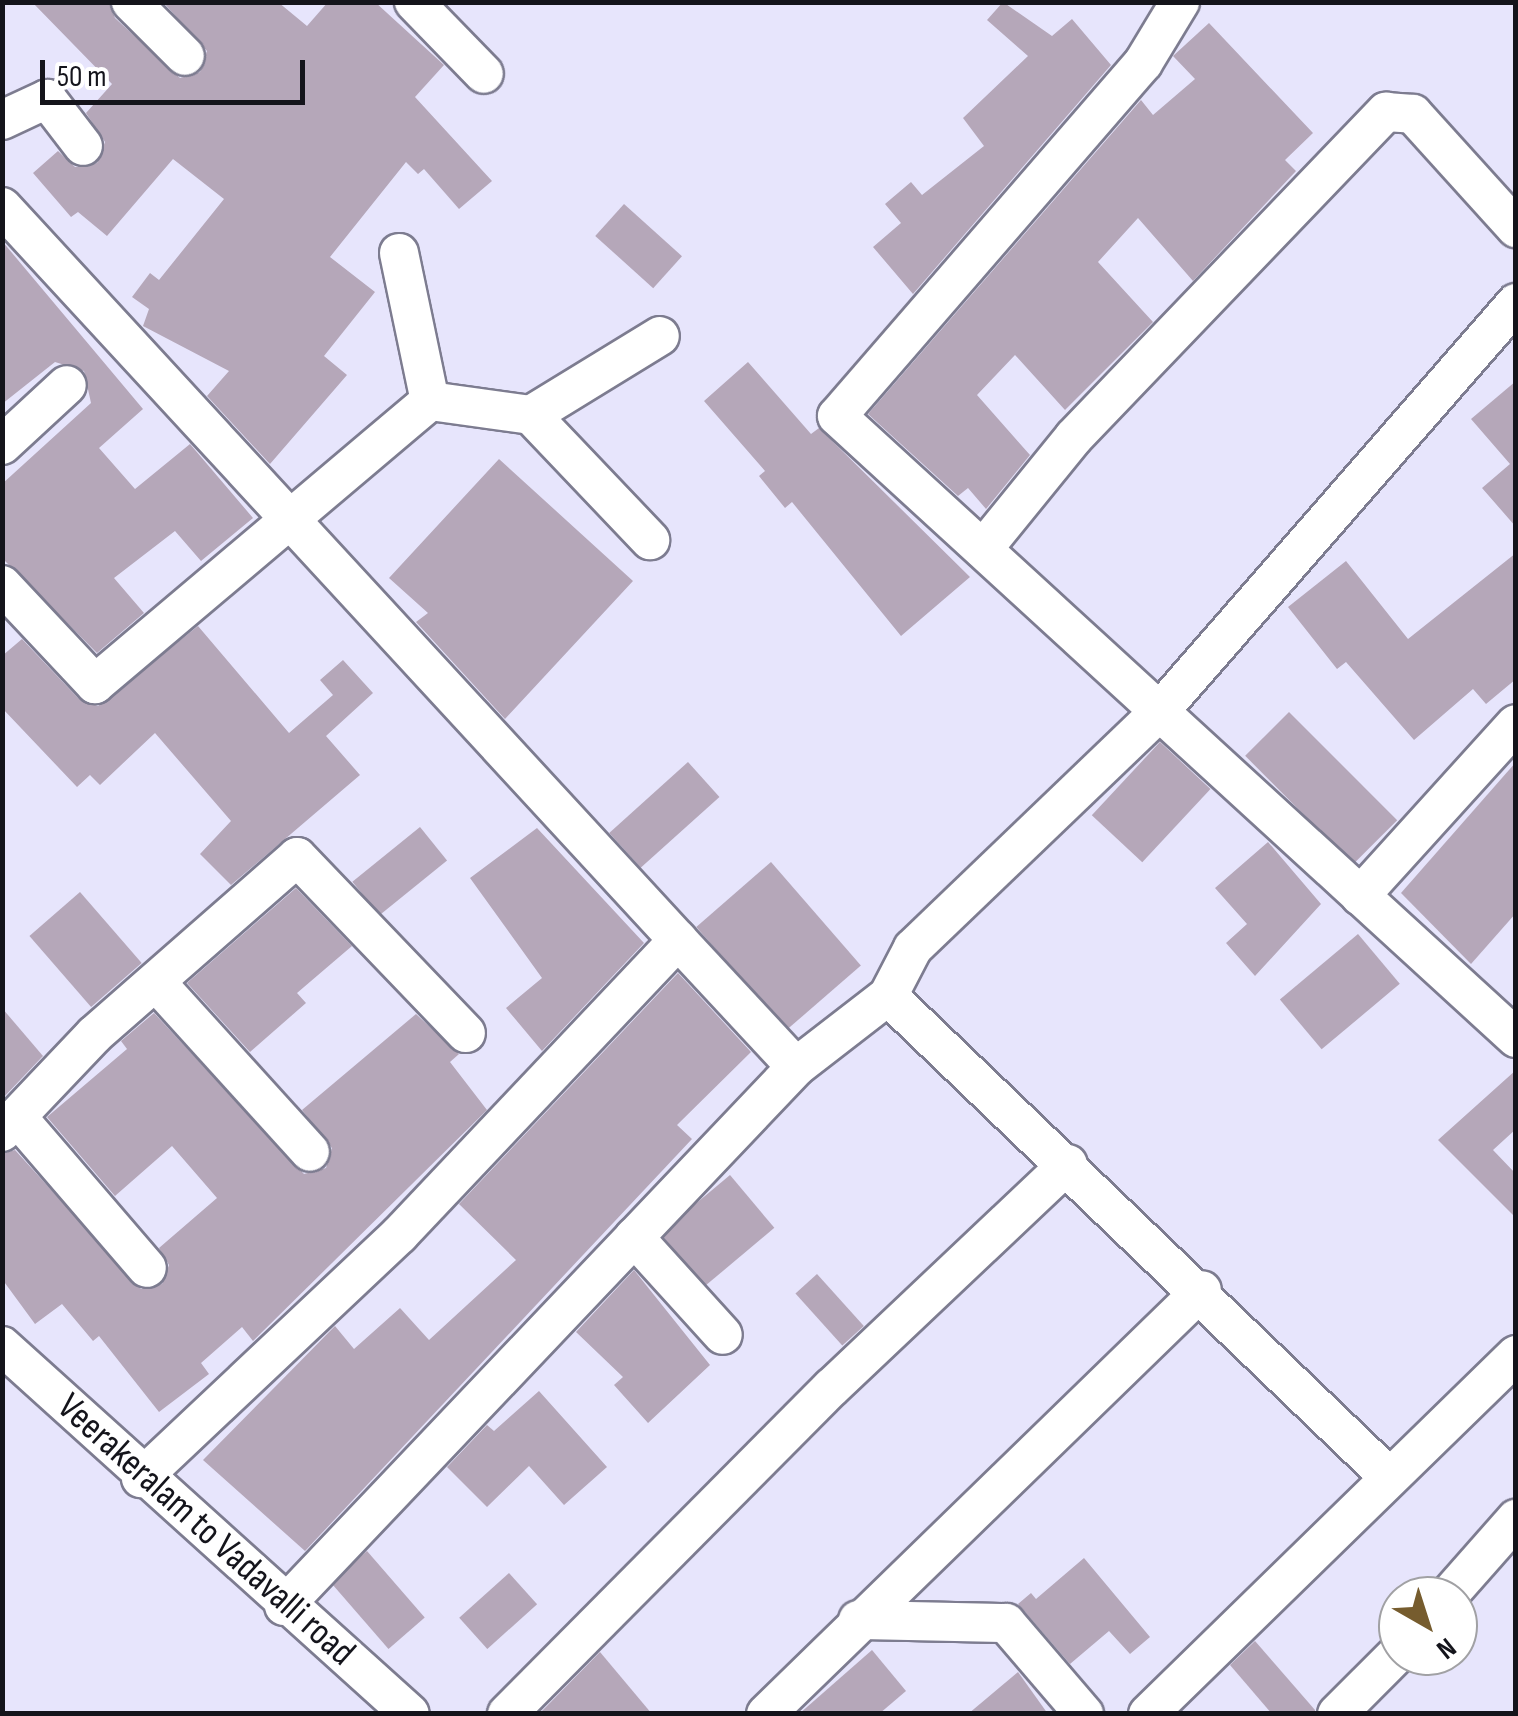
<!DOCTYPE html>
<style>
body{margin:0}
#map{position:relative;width:1518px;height:1716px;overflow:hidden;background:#e7e5fc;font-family:"Sofia Sans Condensed",sans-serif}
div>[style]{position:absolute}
.building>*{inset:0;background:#b5a7b9;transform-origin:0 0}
.roads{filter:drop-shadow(2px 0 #7d7c90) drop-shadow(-2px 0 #7d7c90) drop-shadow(0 2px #7d7c90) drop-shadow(0 -2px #7d7c90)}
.minor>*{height:38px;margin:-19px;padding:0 19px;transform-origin:19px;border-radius:19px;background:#fff}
span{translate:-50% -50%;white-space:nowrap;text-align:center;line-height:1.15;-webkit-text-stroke:8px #fff;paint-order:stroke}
.street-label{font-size:38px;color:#14141b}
.frame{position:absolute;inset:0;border:5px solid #14141b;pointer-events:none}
.north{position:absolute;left:1378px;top:1576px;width:100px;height:100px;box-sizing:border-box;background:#fff;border:2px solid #a1a1a4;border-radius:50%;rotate:141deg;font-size:28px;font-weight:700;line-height:40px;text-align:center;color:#14141b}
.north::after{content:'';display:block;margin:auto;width:35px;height:45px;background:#765c2e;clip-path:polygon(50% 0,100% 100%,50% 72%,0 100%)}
.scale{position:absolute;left:40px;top:60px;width:265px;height:45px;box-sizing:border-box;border:5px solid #14141b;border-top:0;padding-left:12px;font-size:30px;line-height:35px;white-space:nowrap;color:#14141b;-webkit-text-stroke:8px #fff;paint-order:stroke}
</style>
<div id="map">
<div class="building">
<i style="clip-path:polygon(32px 2px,109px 2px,115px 18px,180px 78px,200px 72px,207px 51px,163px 2px,278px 2px,307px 26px,328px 2px,375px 2px,444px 65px,415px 97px,492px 181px,459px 209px,424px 169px,418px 174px,406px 162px,330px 257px,375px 292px,324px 356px,347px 375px,270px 464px,207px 396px,229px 371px,143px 326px,149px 309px,132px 297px,150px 273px,159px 280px,224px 199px,173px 159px,107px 236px,78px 212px,71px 217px,33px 173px,58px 151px,75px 167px,97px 163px,105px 142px,86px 113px,112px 84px)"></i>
<i style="clip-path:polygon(1003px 2px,1052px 36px,1072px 19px,1111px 65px,913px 294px,873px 247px,901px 223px,885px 204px,911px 182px,922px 195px,984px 146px,963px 118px,1028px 56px,987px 20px)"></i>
<i style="clip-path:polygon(1209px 23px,1313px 133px,1285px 160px,1296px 171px,1193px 281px,1138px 218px,1098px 262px,1153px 322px,1065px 410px,1015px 355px,977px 395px,1030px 455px,986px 509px,968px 488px,958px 496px,868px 414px,1141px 100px,1153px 115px,1195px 79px,1173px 56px)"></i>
<i style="left:624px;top:204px;width:78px;height:43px;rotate:42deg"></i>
<i style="clip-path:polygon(2px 241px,143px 409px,99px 448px,135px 489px,190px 444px,253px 518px,201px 561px,175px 531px,114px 578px,144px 613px,97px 653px,2px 558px,2px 484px,91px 403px,84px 371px,55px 362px,2px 404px)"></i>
<i style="clip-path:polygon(748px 362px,811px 434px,819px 428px,970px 577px,901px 636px,792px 502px,785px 508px,759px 476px,765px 471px,704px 401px)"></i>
<i style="clip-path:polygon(1516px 381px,1516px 527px,1482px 488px,1510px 464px,1471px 419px)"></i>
<i style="clip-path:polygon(499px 459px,633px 581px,505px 719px,416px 622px,428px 613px,389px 578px)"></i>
<i style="clip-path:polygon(1516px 553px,1516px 679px,1486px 704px,1473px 689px,1414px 740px,1346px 662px,1337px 669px,1288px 607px,1346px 561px,1408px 639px)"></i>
<i style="clip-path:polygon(198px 626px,289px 733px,333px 695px,320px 680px,343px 660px,373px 693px,326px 736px,360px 775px,231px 885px,200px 854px,231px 821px,155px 733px,100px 785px,90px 775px,77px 787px,2px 708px,2px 656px,22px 639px,79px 699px,98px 706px)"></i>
<i style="left:1289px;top:712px;width:153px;height:62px;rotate:45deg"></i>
<i style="left:1160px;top:742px;width:69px;height:100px;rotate:43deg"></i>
<i style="left:688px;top:762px;width:47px;height:106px;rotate:48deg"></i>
<i style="clip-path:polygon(1516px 762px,1516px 913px,1471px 964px,1401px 893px)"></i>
<i style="left:420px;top:827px;width:43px;height:87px;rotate:51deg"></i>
<i style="clip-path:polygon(537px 828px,644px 943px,542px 1051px,506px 1008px,542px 978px,470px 878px)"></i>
<i style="clip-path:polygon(1268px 842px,1321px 904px,1255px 976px,1226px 943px,1247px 924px,1215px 888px)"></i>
<i style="left:771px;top:862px;width:137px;height:99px;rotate:49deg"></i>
<i style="clip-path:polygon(296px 888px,352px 946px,297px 993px,306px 1003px,250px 1052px,187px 983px)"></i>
<i style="left:80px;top:892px;width:94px;height:67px;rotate:49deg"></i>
<i style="left:1358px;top:934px;width:65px;height:102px;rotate:50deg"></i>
<i style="clip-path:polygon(678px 973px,751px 1052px,677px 1125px,692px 1139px,305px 1551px,203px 1460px,335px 1326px,354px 1349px,400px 1308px,429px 1340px,516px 1260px,459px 1204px)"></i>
<i style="clip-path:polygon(2px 1008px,43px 1056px,2px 1099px)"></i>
<i style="clip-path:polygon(154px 1013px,304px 1174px,326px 1168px,332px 1148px,302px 1110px,416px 1014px,459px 1054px,450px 1062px,487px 1110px,253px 1341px,242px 1327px,201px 1363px,209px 1374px,159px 1412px,99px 1336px,93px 1341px,62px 1304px,35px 1324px,2px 1279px,2px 1154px,15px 1150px,141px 1289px,162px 1284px,169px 1265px,159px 1248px,217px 1198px,172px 1146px,115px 1196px,47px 1117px,127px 1049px,121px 1041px)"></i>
<i style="clip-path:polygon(1516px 1070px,1516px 1129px,1493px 1150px,1516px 1174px,1516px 1218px,1438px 1140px)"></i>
<i style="left:730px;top:1175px;width:69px;height:91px;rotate:50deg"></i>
<i style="clip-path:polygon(634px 1270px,710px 1365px,648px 1423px,614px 1385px,623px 1377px,576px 1332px)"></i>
<i style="left:817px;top:1274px;width:70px;height:29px;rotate:48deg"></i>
<i style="clip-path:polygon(539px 1391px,607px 1467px,564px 1505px,529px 1466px,487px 1507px,447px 1467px,487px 1425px,494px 1431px)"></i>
<i style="left:367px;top:1551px;width:88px;height:48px;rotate:49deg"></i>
<i style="clip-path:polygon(1084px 1558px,1150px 1637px,1130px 1654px,1109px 1631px,1070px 1664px,1018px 1604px,1031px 1593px,1036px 1599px)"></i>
<i style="left:509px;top:1573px;width:42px;height:67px;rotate:48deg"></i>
<i style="clip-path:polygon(1255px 1641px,1315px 1710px,1315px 1714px,1272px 1714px,1230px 1665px)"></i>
<i style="clip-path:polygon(872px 1650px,906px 1691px,879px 1714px,799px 1714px)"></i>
<i style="clip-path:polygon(600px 1652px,652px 1714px,539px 1714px)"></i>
<i style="clip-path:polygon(1018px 1672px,1048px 1714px,968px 1714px)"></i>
</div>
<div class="roads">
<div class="minor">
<i style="left:131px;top:2px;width:76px;rotate:45deg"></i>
<i style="left:414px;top:2px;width:100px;rotate:45.8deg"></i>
<i style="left:1180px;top:2px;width:71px;rotate:121.2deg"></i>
<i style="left:1143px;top:63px;width:467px;rotate:130.9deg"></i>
<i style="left:837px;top:416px;width:921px;rotate:42.49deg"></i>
<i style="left:2px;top:120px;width:50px;rotate:-25deg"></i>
<i style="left:47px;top:99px;width:59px;rotate:52.5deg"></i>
<i style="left:2px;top:207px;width:997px;rotate:47.32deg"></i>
<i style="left:678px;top:940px;width:405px;rotate:133.4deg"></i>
<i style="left:400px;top:1234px;width:356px;rotate:136.7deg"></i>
<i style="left:399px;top:253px;width:151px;rotate:78.2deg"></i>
<i style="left:531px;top:415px;width:151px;rotate:-31.5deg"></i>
<i style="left:2px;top:445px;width:88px;rotate:-42.7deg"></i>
<i style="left:983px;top:549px;width:144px;rotate:-50.9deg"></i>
<i style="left:1074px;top:437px;width:451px;rotate:-46.2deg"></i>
<i style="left:1386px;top:112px;width:27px;rotate:4deg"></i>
<i style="left:1413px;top:114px;width:154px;rotate:47.9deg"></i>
<i style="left:2px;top:585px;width:136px;rotate:46.8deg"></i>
<i style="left:95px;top:684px;width:439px;rotate:-40.2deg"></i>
<i style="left:430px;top:401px;width:102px;rotate:7.9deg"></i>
<i style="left:531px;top:415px;width:173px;rotate:46.4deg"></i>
<i style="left:1360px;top:896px;width:232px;rotate:-47.8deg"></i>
<i style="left:678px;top:940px;width:173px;rotate:47.1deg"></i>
<i style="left:156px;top:982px;width:229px;rotate:47.8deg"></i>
<i style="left:888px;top:996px;width:693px;rotate:43.83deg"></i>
<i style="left:17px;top:1117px;width:199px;rotate:49.3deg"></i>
<i style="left:2px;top:1132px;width:134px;rotate:-46.5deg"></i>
<i style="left:94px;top:1035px;width:270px;rotate:-41.2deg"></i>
<i style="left:297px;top:857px;width:244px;rotate:46.2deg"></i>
<i style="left:634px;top:1237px;width:132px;rotate:47.8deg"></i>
<i style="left:2px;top:1346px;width:549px;rotate:42.05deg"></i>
<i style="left:1448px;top:1596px;width:103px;rotate:-48.6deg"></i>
<i style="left:284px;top:1606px;width:743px;rotate:-46.47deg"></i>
<i style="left:796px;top:1067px;width:116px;rotate:-37.7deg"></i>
<i style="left:888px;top:996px;width:54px;rotate:-62.5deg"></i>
<i style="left:913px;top:948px;width:341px;rotate:-43.8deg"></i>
<i style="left:1159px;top:712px;width:543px;rotate:-48.88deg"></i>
<i style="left:858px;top:1620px;width:148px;rotate:1.2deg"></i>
<i style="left:1006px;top:1623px;width:120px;rotate:49.4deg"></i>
<i style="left:507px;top:1714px;width:460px;rotate:-45.2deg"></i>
<i style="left:831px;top:1388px;width:326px;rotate:-43.4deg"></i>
<i style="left:766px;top:1714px;width:608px;rotate:-44.2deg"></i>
<i style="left:1148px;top:1714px;width:514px;rotate:-44.29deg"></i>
<i style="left:1337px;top:1714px;width:86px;rotate:-45deg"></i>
</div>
</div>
<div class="street-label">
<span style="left:206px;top:1530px;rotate:42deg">Veerakeralam to Vadavalli road</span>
</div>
<div class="frame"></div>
<div class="north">N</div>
<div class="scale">50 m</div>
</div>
